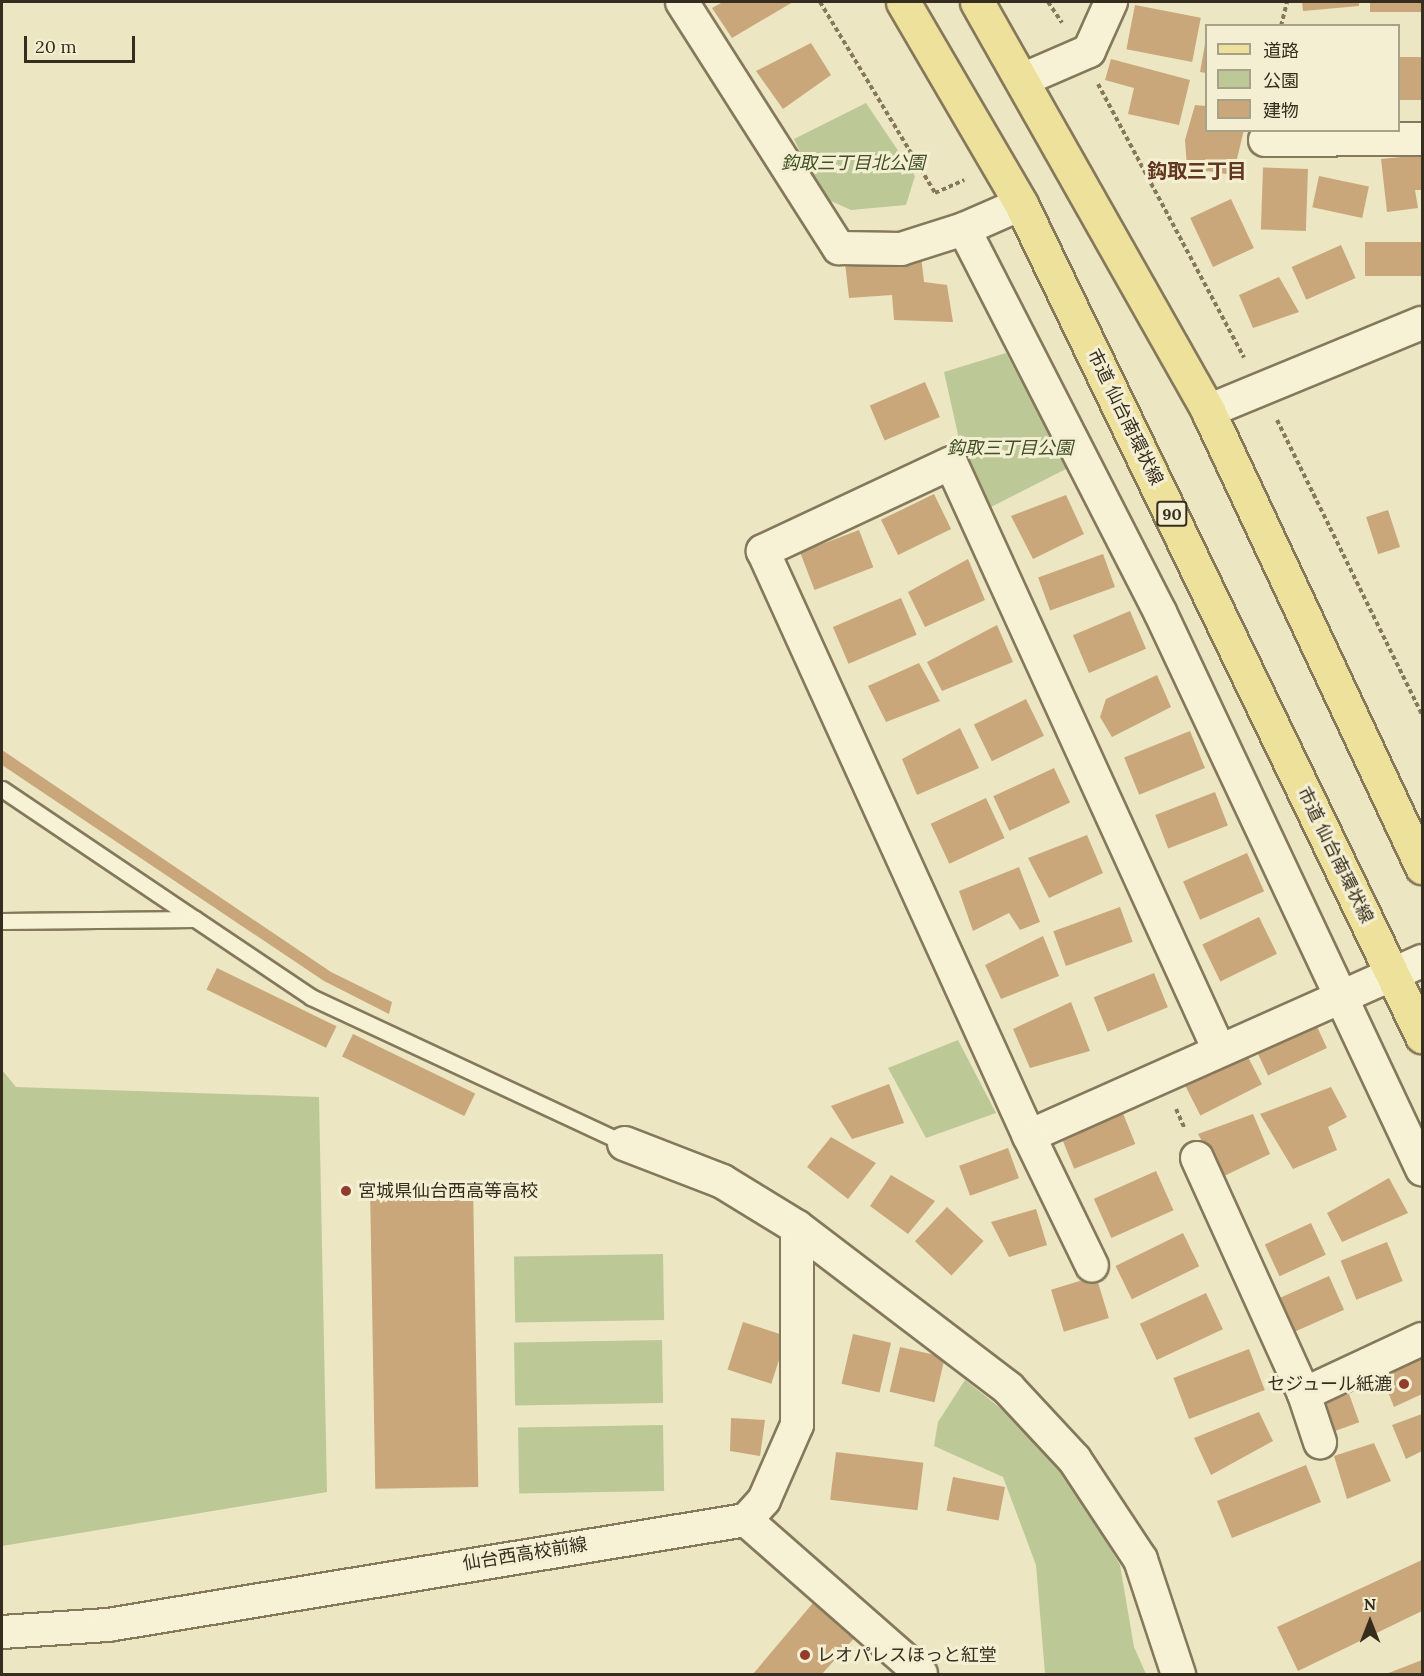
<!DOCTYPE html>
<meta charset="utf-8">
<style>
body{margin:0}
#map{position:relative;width:1424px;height:1676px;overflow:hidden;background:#ece6c3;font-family:Lora,"Noto Sans JP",serif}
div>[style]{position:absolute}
.green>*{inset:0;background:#bcc997;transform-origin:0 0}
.building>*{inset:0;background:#c9a77a;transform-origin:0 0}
.path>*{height:4px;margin-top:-2px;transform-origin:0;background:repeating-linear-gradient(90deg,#85785b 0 4.5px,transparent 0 7.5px)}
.roads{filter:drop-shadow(2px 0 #85785b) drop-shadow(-2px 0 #85785b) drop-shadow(0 2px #85785b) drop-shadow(0 -2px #85785b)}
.lane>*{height:15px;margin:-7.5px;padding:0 7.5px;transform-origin:7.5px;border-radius:7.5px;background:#f7f2d6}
.street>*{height:32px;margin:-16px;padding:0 16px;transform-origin:16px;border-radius:16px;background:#f7f2d6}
.secondary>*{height:33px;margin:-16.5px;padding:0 16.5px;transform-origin:16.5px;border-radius:16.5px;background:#f7f2d6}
.primary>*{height:33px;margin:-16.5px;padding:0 16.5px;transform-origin:16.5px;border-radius:16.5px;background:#eee19c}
.dots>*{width:16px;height:16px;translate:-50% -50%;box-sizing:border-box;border:3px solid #f4efd2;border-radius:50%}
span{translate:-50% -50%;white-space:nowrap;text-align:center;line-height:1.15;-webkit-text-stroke:6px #f4efd2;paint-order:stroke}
.shield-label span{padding:2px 4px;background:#f4efd2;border:2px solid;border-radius:4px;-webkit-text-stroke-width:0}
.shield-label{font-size:16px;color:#362d1e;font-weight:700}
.park-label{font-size:18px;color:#405125;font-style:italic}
.street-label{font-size:18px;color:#362d1e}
.poi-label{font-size:18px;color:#362d1e}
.left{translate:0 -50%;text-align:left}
.right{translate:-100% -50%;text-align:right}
.neighbourhood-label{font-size:20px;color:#61371f;font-weight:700}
.frame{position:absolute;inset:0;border:3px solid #362d1e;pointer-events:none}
.legend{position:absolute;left:1205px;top:24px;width:195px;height:108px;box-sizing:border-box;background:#f4efd2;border:2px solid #a8a18a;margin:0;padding:8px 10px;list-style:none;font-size:18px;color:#362d1e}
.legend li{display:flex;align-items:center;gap:12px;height:30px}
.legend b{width:30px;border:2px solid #a8a18a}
.north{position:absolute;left:1340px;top:1592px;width:60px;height:60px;-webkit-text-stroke:4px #f4efd2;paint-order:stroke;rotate:0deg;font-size:16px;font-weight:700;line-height:24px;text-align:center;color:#362d1e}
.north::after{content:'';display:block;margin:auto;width:21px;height:27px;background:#362d1e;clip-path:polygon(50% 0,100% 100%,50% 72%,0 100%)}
.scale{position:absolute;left:24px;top:36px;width:111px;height:27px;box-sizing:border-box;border:3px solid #362d1e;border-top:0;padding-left:8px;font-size:18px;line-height:21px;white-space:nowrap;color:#362d1e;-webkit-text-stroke:4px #f4efd2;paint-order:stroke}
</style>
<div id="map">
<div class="green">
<i style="clip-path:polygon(866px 103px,915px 176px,906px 205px,851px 210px,822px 197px,794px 139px)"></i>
<i style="clip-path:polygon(1006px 353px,1068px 468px,991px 507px,959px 439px,944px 372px)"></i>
<i style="clip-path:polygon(958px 1040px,996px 1113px,926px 1138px,888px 1068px)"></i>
<i style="clip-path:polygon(2px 1070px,16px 1087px,319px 1097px,327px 1492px,2px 1546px)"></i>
<i style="left:663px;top:1254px;width:66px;height:149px;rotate:89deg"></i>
<i style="left:662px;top:1340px;width:63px;height:148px;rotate:89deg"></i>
<i style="clip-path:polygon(965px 1380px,1051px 1448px,1120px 1565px,1134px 1647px,1146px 1674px,1045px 1674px,1036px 1565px,1003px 1477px,934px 1446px,938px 1422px)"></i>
<i style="left:663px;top:1425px;width:66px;height:145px;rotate:89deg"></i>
</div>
<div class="building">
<i style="clip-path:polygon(723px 2px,793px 2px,732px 38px,712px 8px)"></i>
<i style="clip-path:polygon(1302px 2px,1359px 2px,1359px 6px,1303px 11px)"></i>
<i style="left:1370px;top:2px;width:52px;height:10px"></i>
<i style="left:1135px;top:5px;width:67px;height:45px;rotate:11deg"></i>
<i style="clip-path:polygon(811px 43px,831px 75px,783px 109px,756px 71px)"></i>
<i style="clip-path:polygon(1205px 44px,1206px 45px,1206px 73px,1200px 72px)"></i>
<i style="left:1422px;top:57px;width:43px;height:24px;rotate:90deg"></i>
<i style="clip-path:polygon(1111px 59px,1190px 80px,1179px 125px,1128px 114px,1134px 88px,1105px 80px)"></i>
<i style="clip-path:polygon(1195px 105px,1206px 106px,1206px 130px,1244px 130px,1233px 175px,1187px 168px,1185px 140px)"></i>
<i style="clip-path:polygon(1422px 155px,1422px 190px,1415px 190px,1418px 208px,1387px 212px,1381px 159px)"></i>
<i style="left:1308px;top:169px;width:62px;height:45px;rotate:92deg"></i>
<i style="left:1319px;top:176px;width:51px;height:32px;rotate:12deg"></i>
<i style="left:1231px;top:199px;width:54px;height:45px;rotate:65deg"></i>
<i style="left:1365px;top:242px;width:57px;height:34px"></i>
<i style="left:1341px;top:245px;width:36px;height:54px;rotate:66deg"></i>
<i style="clip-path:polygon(921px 255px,924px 282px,947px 285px,953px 322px,894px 320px,892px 295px,849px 298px,845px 263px)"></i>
<i style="clip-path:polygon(1279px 277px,1299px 312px,1253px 328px,1239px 295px)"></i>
<i style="left:925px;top:382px;width:38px;height:60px;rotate:67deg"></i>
<i style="left:934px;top:494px;width:39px;height:59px;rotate:64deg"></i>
<i style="clip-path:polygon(1066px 495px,1084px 534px,1033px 559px,1011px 516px)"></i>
<i style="left:1388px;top:510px;width:39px;height:23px;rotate:72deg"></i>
<i style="left:859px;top:530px;width:40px;height:63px;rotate:69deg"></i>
<i style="left:1103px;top:554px;width:35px;height:69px;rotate:70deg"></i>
<i style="clip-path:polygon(968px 559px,985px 600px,925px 627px,908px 592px)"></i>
<i style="left:901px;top:598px;width:40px;height:74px;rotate:67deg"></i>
<i style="left:1130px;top:611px;width:41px;height:62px;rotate:67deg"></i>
<i style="clip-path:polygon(997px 625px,1013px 662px,942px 691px,927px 662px)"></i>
<i style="clip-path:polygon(919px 663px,940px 701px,886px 722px,868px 686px)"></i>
<i style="clip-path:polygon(1157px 675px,1171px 707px,1112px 737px,1100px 717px,1106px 699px)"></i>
<i style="left:1026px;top:699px;width:41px;height:58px;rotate:64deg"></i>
<i style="clip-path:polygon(960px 728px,979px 768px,917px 795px,902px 759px)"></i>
<i style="left:1190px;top:731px;width:40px;height:71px;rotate:68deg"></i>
<i style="clip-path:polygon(2px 750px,331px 972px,392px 1002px,389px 1014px,324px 981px,2px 765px)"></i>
<i style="left:1054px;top:768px;width:38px;height:67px;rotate:65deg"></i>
<i style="left:1215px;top:792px;width:36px;height:64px;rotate:69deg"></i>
<i style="left:986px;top:798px;width:44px;height:61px;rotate:65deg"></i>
<i style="clip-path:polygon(1087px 835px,1103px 873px,1049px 898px,1028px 858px)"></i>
<i style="left:1247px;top:853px;width:42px;height:70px;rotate:66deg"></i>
<i style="clip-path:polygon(1019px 867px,1040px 922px,1020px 930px,1009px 913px,973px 931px,959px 891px)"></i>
<i style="left:1120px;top:907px;width:37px;height:71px;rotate:70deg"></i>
<i style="left:1259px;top:917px;width:41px;height:63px;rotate:64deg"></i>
<i style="clip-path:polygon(1043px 936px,1059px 976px,1001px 999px,985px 965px)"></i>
<i style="left:217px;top:968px;width:133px;height:24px;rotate:26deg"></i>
<i style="left:1154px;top:973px;width:37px;height:65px;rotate:68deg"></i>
<i style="clip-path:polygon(1071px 1002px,1090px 1051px,1030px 1068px,1013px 1029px)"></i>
<i style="left:1313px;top:1018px;width:33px;height:65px;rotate:65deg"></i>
<i style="left:353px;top:1034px;width:136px;height:25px;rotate:26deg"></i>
<i style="left:1246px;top:1053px;width:35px;height:69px;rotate:63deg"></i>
<i style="clip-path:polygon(889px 1084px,904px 1123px,852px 1139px,831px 1106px)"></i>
<i style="clip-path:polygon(1331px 1087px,1347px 1117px,1328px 1127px,1337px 1150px,1293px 1169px,1260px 1114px)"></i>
<i style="left:1120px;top:1106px;width:41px;height:66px;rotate:68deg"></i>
<i style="clip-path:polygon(1253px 1114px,1270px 1154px,1222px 1177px,1198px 1134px)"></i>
<i style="clip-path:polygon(831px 1137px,876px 1163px,848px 1199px,807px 1167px)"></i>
<i style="left:1008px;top:1148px;width:32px;height:52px;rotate:70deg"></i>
<i style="left:1156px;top:1171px;width:43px;height:68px;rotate:66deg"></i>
<i style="clip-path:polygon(891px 1175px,935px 1201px,908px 1234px,870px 1206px)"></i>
<i style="clip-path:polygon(1389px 1178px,1408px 1213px,1342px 1242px,1327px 1213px)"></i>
<i style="left:473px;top:1185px;width:302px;height:103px;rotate:89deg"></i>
<i style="left:947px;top:1207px;width:50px;height:47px;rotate:43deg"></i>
<i style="clip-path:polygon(1036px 1209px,1047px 1245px,1009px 1257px,991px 1222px)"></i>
<i style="left:1311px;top:1223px;width:35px;height:51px;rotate:65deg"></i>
<i style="left:1183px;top:1233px;width:37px;height:75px;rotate:64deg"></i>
<i style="left:1387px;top:1242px;width:42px;height:50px;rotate:68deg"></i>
<i style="left:1096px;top:1276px;width:44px;height:47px;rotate:73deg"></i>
<i style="left:1329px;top:1276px;width:37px;height:59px;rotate:66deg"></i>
<i style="left:1206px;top:1293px;width:40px;height:73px;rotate:65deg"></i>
<i style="left:743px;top:1322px;width:46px;height:50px;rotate:18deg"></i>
<i style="left:853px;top:1334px;width:39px;height:51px;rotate:13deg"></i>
<i style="left:900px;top:1347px;width:46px;height:46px;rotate:13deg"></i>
<i style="left:1249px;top:1349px;width:44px;height:81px;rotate:69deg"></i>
<i style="clip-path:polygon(1422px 1354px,1422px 1394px,1394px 1407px,1381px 1374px)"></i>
<i style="left:1349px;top:1394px;width:30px;height:34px;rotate:70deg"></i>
<i style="clip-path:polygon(1259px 1412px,1273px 1441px,1211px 1475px,1194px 1438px)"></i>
<i style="clip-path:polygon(1422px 1414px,1422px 1451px,1406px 1459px,1392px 1425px)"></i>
<i style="clip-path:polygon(731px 1418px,765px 1420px,760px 1456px,730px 1451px)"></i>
<i style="clip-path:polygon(1374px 1443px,1391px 1481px,1347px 1499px,1334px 1456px)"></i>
<i style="left:836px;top:1452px;width:88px;height:48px;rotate:7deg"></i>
<i style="left:1306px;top:1465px;width:40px;height:96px;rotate:68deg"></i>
<i style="left:953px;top:1477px;width:53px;height:34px;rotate:11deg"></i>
<i style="clip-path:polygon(1422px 1560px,1422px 1611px,1298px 1671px,1277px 1627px)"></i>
<i style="clip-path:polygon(813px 1603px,857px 1635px,822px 1674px,753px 1674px)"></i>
<i style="clip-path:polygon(1422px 1660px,1422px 1674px,1386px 1674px)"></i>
</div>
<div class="path">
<i style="left:820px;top:2px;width:223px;rotate:58.9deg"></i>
<i style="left:935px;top:193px;width:32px;rotate:-24deg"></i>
<i style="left:1048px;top:2px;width:25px;rotate:56deg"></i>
<i style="left:1281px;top:26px;width:25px;rotate:-76deg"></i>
<i style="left:1098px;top:84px;width:310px;rotate:61.9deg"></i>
<i style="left:1277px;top:420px;width:329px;rotate:63.8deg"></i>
<i style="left:1176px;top:1109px;width:20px;rotate:66deg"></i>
</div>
<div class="roads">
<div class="lane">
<i style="left:2px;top:789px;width:233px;rotate:34deg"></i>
<i style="left:2px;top:921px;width:193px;rotate:-0.6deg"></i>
<i style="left:195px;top:919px;width:140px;rotate:33.9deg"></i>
<i style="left:311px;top:997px;width:345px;rotate:25deg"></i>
</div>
<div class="street">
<i style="left:682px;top:2px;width:292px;rotate:57.5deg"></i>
<i style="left:839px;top:248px;width:62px;rotate:0.9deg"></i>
<i style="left:901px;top:249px;width:66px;rotate:-17.6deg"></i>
<i style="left:964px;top:229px;width:62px;rotate:-23.7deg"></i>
<i style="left:1022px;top:80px;width:73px;rotate:-23.4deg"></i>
<i style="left:1089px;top:51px;width:54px;rotate:-65.8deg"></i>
<i style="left:1265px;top:140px;width:157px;rotate:-0.4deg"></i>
<i style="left:964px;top:229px;width:430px;rotate:62.9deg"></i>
<i style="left:1160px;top:612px;width:616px;rotate:64.81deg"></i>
<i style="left:1208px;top:411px;width:231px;rotate:-22.4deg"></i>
<i style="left:1219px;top:1050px;width:645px;rotate:-114.54deg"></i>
<i style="left:951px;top:463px;width:208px;rotate:154.9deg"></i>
<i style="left:763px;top:551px;width:643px;rotate:65.55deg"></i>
<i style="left:1029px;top:1136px;width:430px;rotate:-24deg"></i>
<i style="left:1029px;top:1136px;width:144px;rotate:64.1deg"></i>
<i style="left:1197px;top:1158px;width:259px;rotate:65.6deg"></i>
<i style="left:1304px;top:1394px;width:51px;rotate:71.6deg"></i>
<i style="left:1304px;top:1394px;width:130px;rotate:-25deg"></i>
<i style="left:746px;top:1520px;width:233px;rotate:41.3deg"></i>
<i style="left:2px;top:1632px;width:106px;rotate:-3.8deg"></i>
<i style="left:108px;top:1625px;width:647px;rotate:-9.35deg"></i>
<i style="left:746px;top:1520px;width:27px;rotate:-48deg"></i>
<i style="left:764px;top:1500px;width:82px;rotate:-66.3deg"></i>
<i style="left:797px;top:1425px;width:198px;rotate:-90deg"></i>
</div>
<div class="secondary">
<i style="left:624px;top:1143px;width:105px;rotate:21.2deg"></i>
<i style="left:722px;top:1181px;width:88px;rotate:31.5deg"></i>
<i style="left:797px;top:1227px;width:265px;rotate:37.3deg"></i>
<i style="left:1008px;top:1388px;width:97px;rotate:47.1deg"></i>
<i style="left:1074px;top:1459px;width:120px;rotate:56.6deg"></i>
<i style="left:1140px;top:1559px;width:121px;rotate:71.7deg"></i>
</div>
<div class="primary">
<i style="left:903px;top:2px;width:234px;rotate:59.7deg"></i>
<i style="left:1021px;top:204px;width:924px;rotate:64.27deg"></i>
<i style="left:977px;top:2px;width:470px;rotate:60.5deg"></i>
<i style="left:1208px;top:411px;width:504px;rotate:64.86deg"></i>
</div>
</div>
<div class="dots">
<i style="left:346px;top:1191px;background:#923c2d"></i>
<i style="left:1404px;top:1384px;background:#923c2d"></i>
<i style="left:805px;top:1655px;background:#923c2d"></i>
</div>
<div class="shield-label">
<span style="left:1172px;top:514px">90</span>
</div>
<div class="park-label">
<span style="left:853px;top:163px">鈎取三丁目北公園</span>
<span style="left:1010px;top:448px">鈎取三丁目公園</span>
</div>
<div class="street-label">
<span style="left:1125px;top:417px;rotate:64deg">市道 仙台南環状線</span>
<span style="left:1335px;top:855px;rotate:64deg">市道 仙台南環状線</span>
<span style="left:525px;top:1554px;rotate:-9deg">仙台西高校前線</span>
</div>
<div class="poi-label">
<span class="left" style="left:358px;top:1191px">宮城県仙台西高等高校</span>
<span class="right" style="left:1392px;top:1384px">セジュール紙漉</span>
<span class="left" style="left:817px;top:1655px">レオパレスほっと紅堂</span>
</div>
<div class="neighbourhood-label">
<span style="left:1197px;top:170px">鈎取三丁目</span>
</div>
<div class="frame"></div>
<ul class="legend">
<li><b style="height:8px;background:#eee19c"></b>道路</li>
<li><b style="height:16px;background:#bcc997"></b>公園</li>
<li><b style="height:16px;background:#c9a77a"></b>建物</li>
</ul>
<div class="north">N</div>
<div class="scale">20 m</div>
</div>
